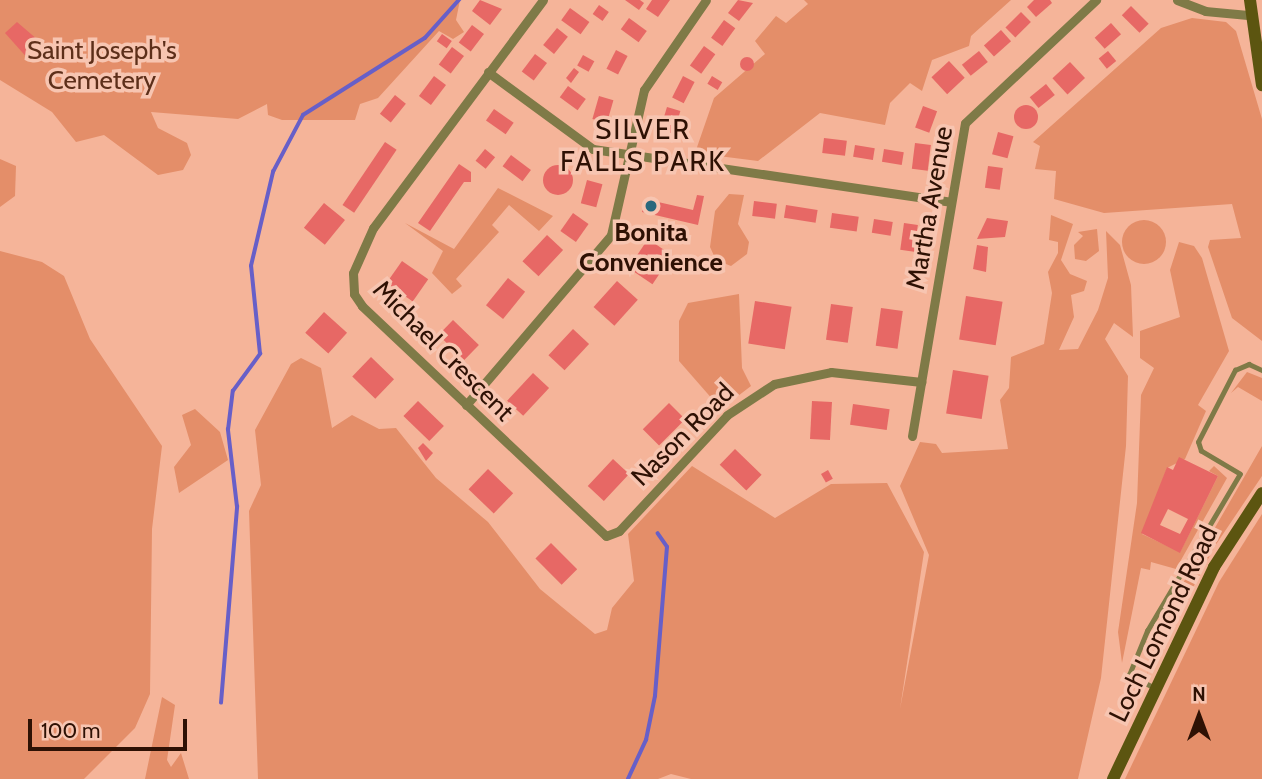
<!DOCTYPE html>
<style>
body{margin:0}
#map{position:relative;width:1262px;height:779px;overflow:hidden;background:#f5b499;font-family:Cabin,sans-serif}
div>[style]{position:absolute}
.green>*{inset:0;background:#e48e69}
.round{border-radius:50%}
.stream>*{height:3.5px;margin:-1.75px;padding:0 1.75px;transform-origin:1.75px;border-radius:1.75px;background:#675fc8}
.building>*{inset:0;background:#e76865;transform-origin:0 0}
.lane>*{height:4.5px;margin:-2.25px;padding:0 2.25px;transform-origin:2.25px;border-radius:2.25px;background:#7f7a47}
.street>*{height:9px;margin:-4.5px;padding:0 4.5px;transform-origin:4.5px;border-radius:4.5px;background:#7f7a47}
.secondary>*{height:12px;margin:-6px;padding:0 6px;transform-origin:6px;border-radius:6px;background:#5c5510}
.dots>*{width:19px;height:19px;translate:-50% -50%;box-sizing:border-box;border:4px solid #f7c5b1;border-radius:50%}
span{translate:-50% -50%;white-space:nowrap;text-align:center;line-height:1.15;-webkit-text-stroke:7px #f7c5b1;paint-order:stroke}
.park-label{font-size:26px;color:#5d2f1a}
.street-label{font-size:26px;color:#2e1104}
.poi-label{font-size:26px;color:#2e1104;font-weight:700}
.neighbourhood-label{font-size:28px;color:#2e1104;letter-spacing:2px}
.north{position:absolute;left:1164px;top:681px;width:70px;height:70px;-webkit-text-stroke:5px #f7c5b1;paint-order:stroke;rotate:0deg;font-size:19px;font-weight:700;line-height:28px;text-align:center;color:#2e1104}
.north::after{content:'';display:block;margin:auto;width:24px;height:32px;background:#2e1104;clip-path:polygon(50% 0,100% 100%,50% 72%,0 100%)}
.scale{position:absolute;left:28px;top:719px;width:159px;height:32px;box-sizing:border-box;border:4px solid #2e1104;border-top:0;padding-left:9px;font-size:21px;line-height:24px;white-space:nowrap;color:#2e1104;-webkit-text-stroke:5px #f7c5b1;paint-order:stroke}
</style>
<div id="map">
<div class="green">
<i style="clip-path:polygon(0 0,460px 0,456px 20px,464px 32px,453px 39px,439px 31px,378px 98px,360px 104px,355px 120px,282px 120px,268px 115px,267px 104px,238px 119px,151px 112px,158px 128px,187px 143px,191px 155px,183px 170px,158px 175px,104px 135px,76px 142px,52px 112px,0 80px)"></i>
<i style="clip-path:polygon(804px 0,1011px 0,971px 36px,969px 46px,932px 60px,922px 91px,910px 83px,890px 103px,885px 125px,820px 113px,758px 161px,695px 153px,714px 98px,765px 54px,755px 41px,776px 16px,786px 23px,808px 4px)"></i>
<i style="clip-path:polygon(1192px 18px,1226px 22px,1236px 31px,1262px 119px,1262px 341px,1232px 318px,1208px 247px,1210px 240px,1241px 238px,1232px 204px,1104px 213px,1054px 199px,1056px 171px,1035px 169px,1040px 146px,1033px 142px,1161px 28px)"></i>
<i style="clip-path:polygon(0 159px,16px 166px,15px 196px,0 207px)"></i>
<i style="clip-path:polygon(498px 188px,553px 216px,539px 231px,509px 205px,492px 225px,499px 232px,456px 279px,462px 286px,452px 294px,432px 273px,443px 251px,405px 223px,454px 249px)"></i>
<i style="clip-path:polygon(729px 194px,744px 195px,738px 224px,749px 242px,747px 254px,731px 266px,716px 260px,710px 247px,715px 211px)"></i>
<i style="clip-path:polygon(1051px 215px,1073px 224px,1061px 260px,1070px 274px,1087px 281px,1084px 291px,1071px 295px,1074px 317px,1059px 350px,1078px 349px,1098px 310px,1108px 278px,1106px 231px,1120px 245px,1131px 285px,1133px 337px,1114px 323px,1105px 339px,1128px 376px,1126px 446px,1101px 678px,1078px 779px,691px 779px,671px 774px,658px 779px,258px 779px,249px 511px,261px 485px,255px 430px,291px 364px,301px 358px,321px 368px,332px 428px,352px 415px,379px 429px,396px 428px,436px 478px,488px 522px,540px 589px,595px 634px,607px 630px,612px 608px,634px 581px,628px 534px,692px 466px,775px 518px,831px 484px,887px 483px,924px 552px,900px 709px,929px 555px,900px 486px,920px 442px,936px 444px,942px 453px,1008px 449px,1000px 400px,1009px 388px,1011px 357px,1044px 344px,1052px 293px,1048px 272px,1058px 253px,1058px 242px,1049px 240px)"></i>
<i class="round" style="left:1122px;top:220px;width:44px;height:44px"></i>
<i style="clip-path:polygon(1097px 229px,1099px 251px,1086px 261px,1075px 259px,1074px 245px,1083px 236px,1078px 232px)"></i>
<i style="clip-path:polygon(1179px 242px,1194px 246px,1202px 258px,1229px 351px,1198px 405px,1206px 411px,1185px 459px,1167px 468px,1142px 534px,1180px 552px,1218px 476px,1209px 471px,1214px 466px,1227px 478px,1176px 569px,1151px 562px,1150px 570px,1141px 568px,1122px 663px,1118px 632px,1137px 503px,1141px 395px,1154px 368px,1140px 358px,1140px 331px,1180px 317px,1170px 270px)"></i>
<i style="clip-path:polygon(0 251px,42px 262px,64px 276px,90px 339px,162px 446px,152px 529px,150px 694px,135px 728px,84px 779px,0 779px)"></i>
<i style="clip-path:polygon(739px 294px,742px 368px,751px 386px,721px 409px,679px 361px,679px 321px,688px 303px)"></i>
<i style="clip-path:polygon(1247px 372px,1262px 378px,1262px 401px,1238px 387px,1231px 393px)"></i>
<i style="clip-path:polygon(195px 409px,220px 432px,228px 460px,179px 493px,174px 467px,191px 445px,182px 415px)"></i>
<i style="clip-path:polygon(1262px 446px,1262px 476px,1215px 546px,1146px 676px,1173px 615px,1167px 611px)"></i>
<i style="clip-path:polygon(1262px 514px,1262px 779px,1125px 779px,1219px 582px)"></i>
<i style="clip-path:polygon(162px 697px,175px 705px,167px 760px,171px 767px,181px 753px,189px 779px,145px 779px)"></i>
</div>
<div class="stream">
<i style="left:221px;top:703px;width:197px;rotate:-85.3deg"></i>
<i style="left:237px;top:507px;width:78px;rotate:-96.7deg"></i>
<i style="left:228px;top:430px;width:39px;rotate:-83deg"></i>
<i style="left:233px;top:391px;width:46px;rotate:-53.9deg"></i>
<i style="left:260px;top:354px;width:88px;rotate:-95.8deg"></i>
<i style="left:251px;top:266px;width:97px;rotate:-76.8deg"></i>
<i style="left:273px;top:172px;width:64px;rotate:-62.2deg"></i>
<i style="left:303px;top:115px;width:144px;rotate:-32.3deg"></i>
<i style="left:425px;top:38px;width:51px;rotate:-48.2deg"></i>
<i style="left:628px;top:779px;width:43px;rotate:-65.2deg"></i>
<i style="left:646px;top:740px;width:45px;rotate:-78.4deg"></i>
<i style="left:655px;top:696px;width:149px;rotate:-85.4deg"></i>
<i style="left:667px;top:547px;width:16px;rotate:-125deg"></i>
</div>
<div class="building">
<i style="clip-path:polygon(480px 0,502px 9px,490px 25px,472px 11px)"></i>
<i style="clip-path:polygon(625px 0,640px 0,644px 3px,639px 10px)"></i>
<i style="clip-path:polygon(652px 0,670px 0,658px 17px,646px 9px)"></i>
<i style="clip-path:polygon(738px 0,753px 3px,739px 21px,728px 13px)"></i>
<i style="clip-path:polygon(1034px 0,1050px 0,1052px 3px,1036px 17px,1027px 7px)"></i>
<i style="left:599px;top:5px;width:12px;height:11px;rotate:35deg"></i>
<i style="left:1131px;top:6px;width:25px;height:13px;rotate:45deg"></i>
<i style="left:570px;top:8px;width:24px;height:15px;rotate:36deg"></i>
<i style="left:1021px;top:12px;width:14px;height:22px;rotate:45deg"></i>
<i style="left:629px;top:18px;width:22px;height:14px;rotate:36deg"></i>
<i style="left:724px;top:20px;width:14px;height:22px;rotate:36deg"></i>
<i style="clip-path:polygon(17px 22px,45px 46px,30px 61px,5px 33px)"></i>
<i style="left:1111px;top:23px;width:15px;height:22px;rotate:48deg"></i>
<i style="left:472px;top:25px;width:15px;height:22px;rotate:37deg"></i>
<i style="left:557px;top:28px;width:14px;height:22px;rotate:39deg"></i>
<i style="left:1001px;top:30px;width:15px;height:23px;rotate:48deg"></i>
<i style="left:442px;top:34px;width:12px;height:9px;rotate:35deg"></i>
<i style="left:704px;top:46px;width:14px;height:24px;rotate:36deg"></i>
<i style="left:452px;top:47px;width:15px;height:22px;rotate:37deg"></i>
<i style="left:616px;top:50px;width:13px;height:21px;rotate:27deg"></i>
<i style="left:979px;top:51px;width:14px;height:22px;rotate:51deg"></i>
<i style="left:1108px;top:51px;width:13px;height:12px;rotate:51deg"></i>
<i style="left:535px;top:54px;width:15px;height:22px;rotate:37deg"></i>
<i style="left:583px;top:55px;width:13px;height:12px;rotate:29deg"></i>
<i class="round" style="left:740px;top:57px;width:14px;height:14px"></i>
<i style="left:949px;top:61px;width:23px;height:24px;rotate:47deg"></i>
<i style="left:1070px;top:62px;width:22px;height:24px;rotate:47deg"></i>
<i style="clip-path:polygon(574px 68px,579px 72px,571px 83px,566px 78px)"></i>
<i style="left:434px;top:76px;width:15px;height:25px;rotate:37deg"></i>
<i style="left:683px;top:76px;width:13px;height:24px;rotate:27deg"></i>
<i style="left:712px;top:76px;width:12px;height:9px;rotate:31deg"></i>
<i style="left:1046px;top:84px;width:14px;height:21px;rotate:51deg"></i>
<i style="left:568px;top:86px;width:22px;height:14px;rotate:36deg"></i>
<i style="left:395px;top:95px;width:14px;height:24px;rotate:39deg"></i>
<i style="left:599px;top:96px;width:15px;height:24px;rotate:16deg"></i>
<i class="round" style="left:1014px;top:105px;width:24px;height:24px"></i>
<i style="left:923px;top:106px;width:15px;height:23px;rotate:20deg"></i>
<i style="left:667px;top:107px;width:14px;height:24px;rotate:17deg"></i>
<i style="left:494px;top:109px;width:24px;height:14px;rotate:35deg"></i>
<i style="left:998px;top:132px;width:16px;height:23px;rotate:15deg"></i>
<i style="left:824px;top:138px;width:23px;height:15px;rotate:7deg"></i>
<i style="left:385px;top:142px;width:14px;height:76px;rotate:34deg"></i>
<i style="left:915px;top:143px;width:16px;height:26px;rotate:7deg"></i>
<i style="left:855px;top:145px;width:20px;height:12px;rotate:9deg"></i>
<i style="left:485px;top:149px;width:13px;height:15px;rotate:39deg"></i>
<i style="left:884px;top:149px;width:20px;height:13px;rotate:9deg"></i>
<i style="left:511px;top:155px;width:25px;height:14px;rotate:37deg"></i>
<i style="clip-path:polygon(459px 164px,471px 172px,471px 182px,464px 182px,430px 231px,418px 223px)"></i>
<i class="round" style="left:543px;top:165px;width:30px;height:30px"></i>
<i style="left:988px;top:166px;width:15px;height:22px;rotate:8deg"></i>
<i style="left:587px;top:180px;width:16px;height:24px;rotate:15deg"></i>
<i style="clip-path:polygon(697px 195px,704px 196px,698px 225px,642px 212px,645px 199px,693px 210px)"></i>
<i style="left:754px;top:201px;width:23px;height:15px;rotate:7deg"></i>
<i style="left:324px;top:203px;width:27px;height:32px;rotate:39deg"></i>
<i style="left:786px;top:205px;width:32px;height:13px;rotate:9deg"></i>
<i style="left:573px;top:213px;width:19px;height:22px;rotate:35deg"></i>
<i style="left:832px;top:213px;width:27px;height:15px;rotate:8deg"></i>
<i style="clip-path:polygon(987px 218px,1008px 221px,1005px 237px,977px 239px)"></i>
<i style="left:874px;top:219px;width:19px;height:14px;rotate:9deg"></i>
<i style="left:904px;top:223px;width:14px;height:27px;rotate:8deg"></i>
<i style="left:547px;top:235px;width:22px;height:36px;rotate:43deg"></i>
<i style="left:648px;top:239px;width:29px;height:35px;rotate:34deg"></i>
<i style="clip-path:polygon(977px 245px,988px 247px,986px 272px,973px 269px)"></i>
<i style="left:402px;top:261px;width:32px;height:27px;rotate:35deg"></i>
<i style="left:508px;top:278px;width:22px;height:35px;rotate:39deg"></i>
<i style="left:617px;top:281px;width:28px;height:35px;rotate:42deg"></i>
<i style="left:966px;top:296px;width:37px;height:44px;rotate:9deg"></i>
<i style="left:755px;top:301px;width:37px;height:43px;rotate:9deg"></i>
<i style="left:831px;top:304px;width:22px;height:36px;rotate:8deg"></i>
<i style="left:881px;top:308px;width:22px;height:38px;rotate:8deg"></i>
<i style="left:324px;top:312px;width:31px;height:28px;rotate:42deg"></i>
<i style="left:453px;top:320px;width:36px;height:21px;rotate:44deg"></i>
<i style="left:573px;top:329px;width:22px;height:36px;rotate:43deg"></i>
<i style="left:371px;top:357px;width:32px;height:27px;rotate:44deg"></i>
<i style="left:953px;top:370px;width:36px;height:44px;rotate:9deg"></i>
<i style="left:533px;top:373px;width:22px;height:38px;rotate:43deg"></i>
<i style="left:418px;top:401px;width:36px;height:21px;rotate:44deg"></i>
<i style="left:812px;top:401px;width:20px;height:38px;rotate:3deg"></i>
<i style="left:669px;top:403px;width:23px;height:37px;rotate:45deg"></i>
<i style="left:853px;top:404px;width:37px;height:21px;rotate:8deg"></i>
<i style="clip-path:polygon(423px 443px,433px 453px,426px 461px,418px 448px)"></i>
<i style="left:735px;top:449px;width:37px;height:22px;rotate:44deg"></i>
<i style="clip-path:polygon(evenodd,1179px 457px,1218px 476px,1180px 553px,1141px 533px,1167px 467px,1173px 470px,1179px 457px,1168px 509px,1188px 519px,1180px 534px,1160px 525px,1168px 509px)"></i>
<i style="left:613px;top:459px;width:22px;height:37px;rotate:43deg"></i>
<i style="left:488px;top:469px;width:35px;height:28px;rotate:44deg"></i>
<i style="left:828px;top:470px;width:10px;height:8px;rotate:61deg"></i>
<i style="left:551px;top:543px;width:37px;height:22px;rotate:45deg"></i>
</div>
<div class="lane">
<i style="left:1154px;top:688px;width:28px;rotate:-153deg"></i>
<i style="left:1129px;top:675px;width:48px;rotate:-67.8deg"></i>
<i style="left:1147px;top:631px;width:182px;rotate:-59.4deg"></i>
<i style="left:1240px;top:474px;width:45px;rotate:-149.5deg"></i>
<i style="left:1201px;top:451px;width:9px;rotate:-108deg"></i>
<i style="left:1198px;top:442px;width:81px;rotate:-62.8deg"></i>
<i style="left:1235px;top:370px;width:15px;rotate:-23deg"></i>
<i style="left:1249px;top:364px;width:14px;rotate:25deg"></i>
</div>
<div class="street">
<i style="left:543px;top:0;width:284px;rotate:126.7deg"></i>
<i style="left:373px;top:228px;width:49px;rotate:114deg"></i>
<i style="left:353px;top:273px;width:21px;rotate:87deg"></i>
<i style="left:354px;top:294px;width:14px;rotate:56deg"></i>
<i style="left:362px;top:306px;width:335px;rotate:43.3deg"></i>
<i style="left:606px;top:536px;width:14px;rotate:-21deg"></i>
<i style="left:619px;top:531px;width:158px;rotate:-47deg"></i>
<i style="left:727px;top:415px;width:56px;rotate:-33.4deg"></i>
<i style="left:774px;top:384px;width:58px;rotate:-11.9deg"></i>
<i style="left:831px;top:372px;width:91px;rotate:6.3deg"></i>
<i style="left:1177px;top:0;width:30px;rotate:21deg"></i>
<i style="left:1205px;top:11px;width:43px;rotate:5.3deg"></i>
<i style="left:488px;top:72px;width:130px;rotate:36.3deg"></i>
<i style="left:593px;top:149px;width:361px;rotate:8.4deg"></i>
<i style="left:466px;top:405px;width:223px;rotate:-49.5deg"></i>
<i style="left:611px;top:235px;width:149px;rotate:-77.2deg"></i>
<i style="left:644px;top:90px;width:109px;rotate:-55.4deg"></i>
<i style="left:912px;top:436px;width:317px;rotate:-80.4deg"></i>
<i style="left:965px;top:123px;width:180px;rotate:-43.2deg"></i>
</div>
<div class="secondary">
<i style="left:1250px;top:0;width:86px;rotate:82deg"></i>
<i style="left:1113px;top:779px;width:235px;rotate:-64.5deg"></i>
<i style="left:1214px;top:567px;width:88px;rotate:-57deg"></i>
</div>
<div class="dots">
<i style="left:651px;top:206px;background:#29687d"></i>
</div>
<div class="park-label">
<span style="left:102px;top:66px">Saint Joseph's<br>Cemetery</span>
</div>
<div class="street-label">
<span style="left:930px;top:208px;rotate:-80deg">Martha Avenue</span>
<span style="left:443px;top:351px;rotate:45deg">Michael Crescent</span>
<span style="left:683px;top:435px;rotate:-45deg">Nason Road</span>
<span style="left:1164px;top:624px;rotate:-64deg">Loch Lomond Road</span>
</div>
<div class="poi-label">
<span style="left:651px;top:248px">Bonita<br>Convenience</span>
</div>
<div class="neighbourhood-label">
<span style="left:643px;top:145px">SILVER<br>FALLS PARK</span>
</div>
<div class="north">N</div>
<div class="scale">100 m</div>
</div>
